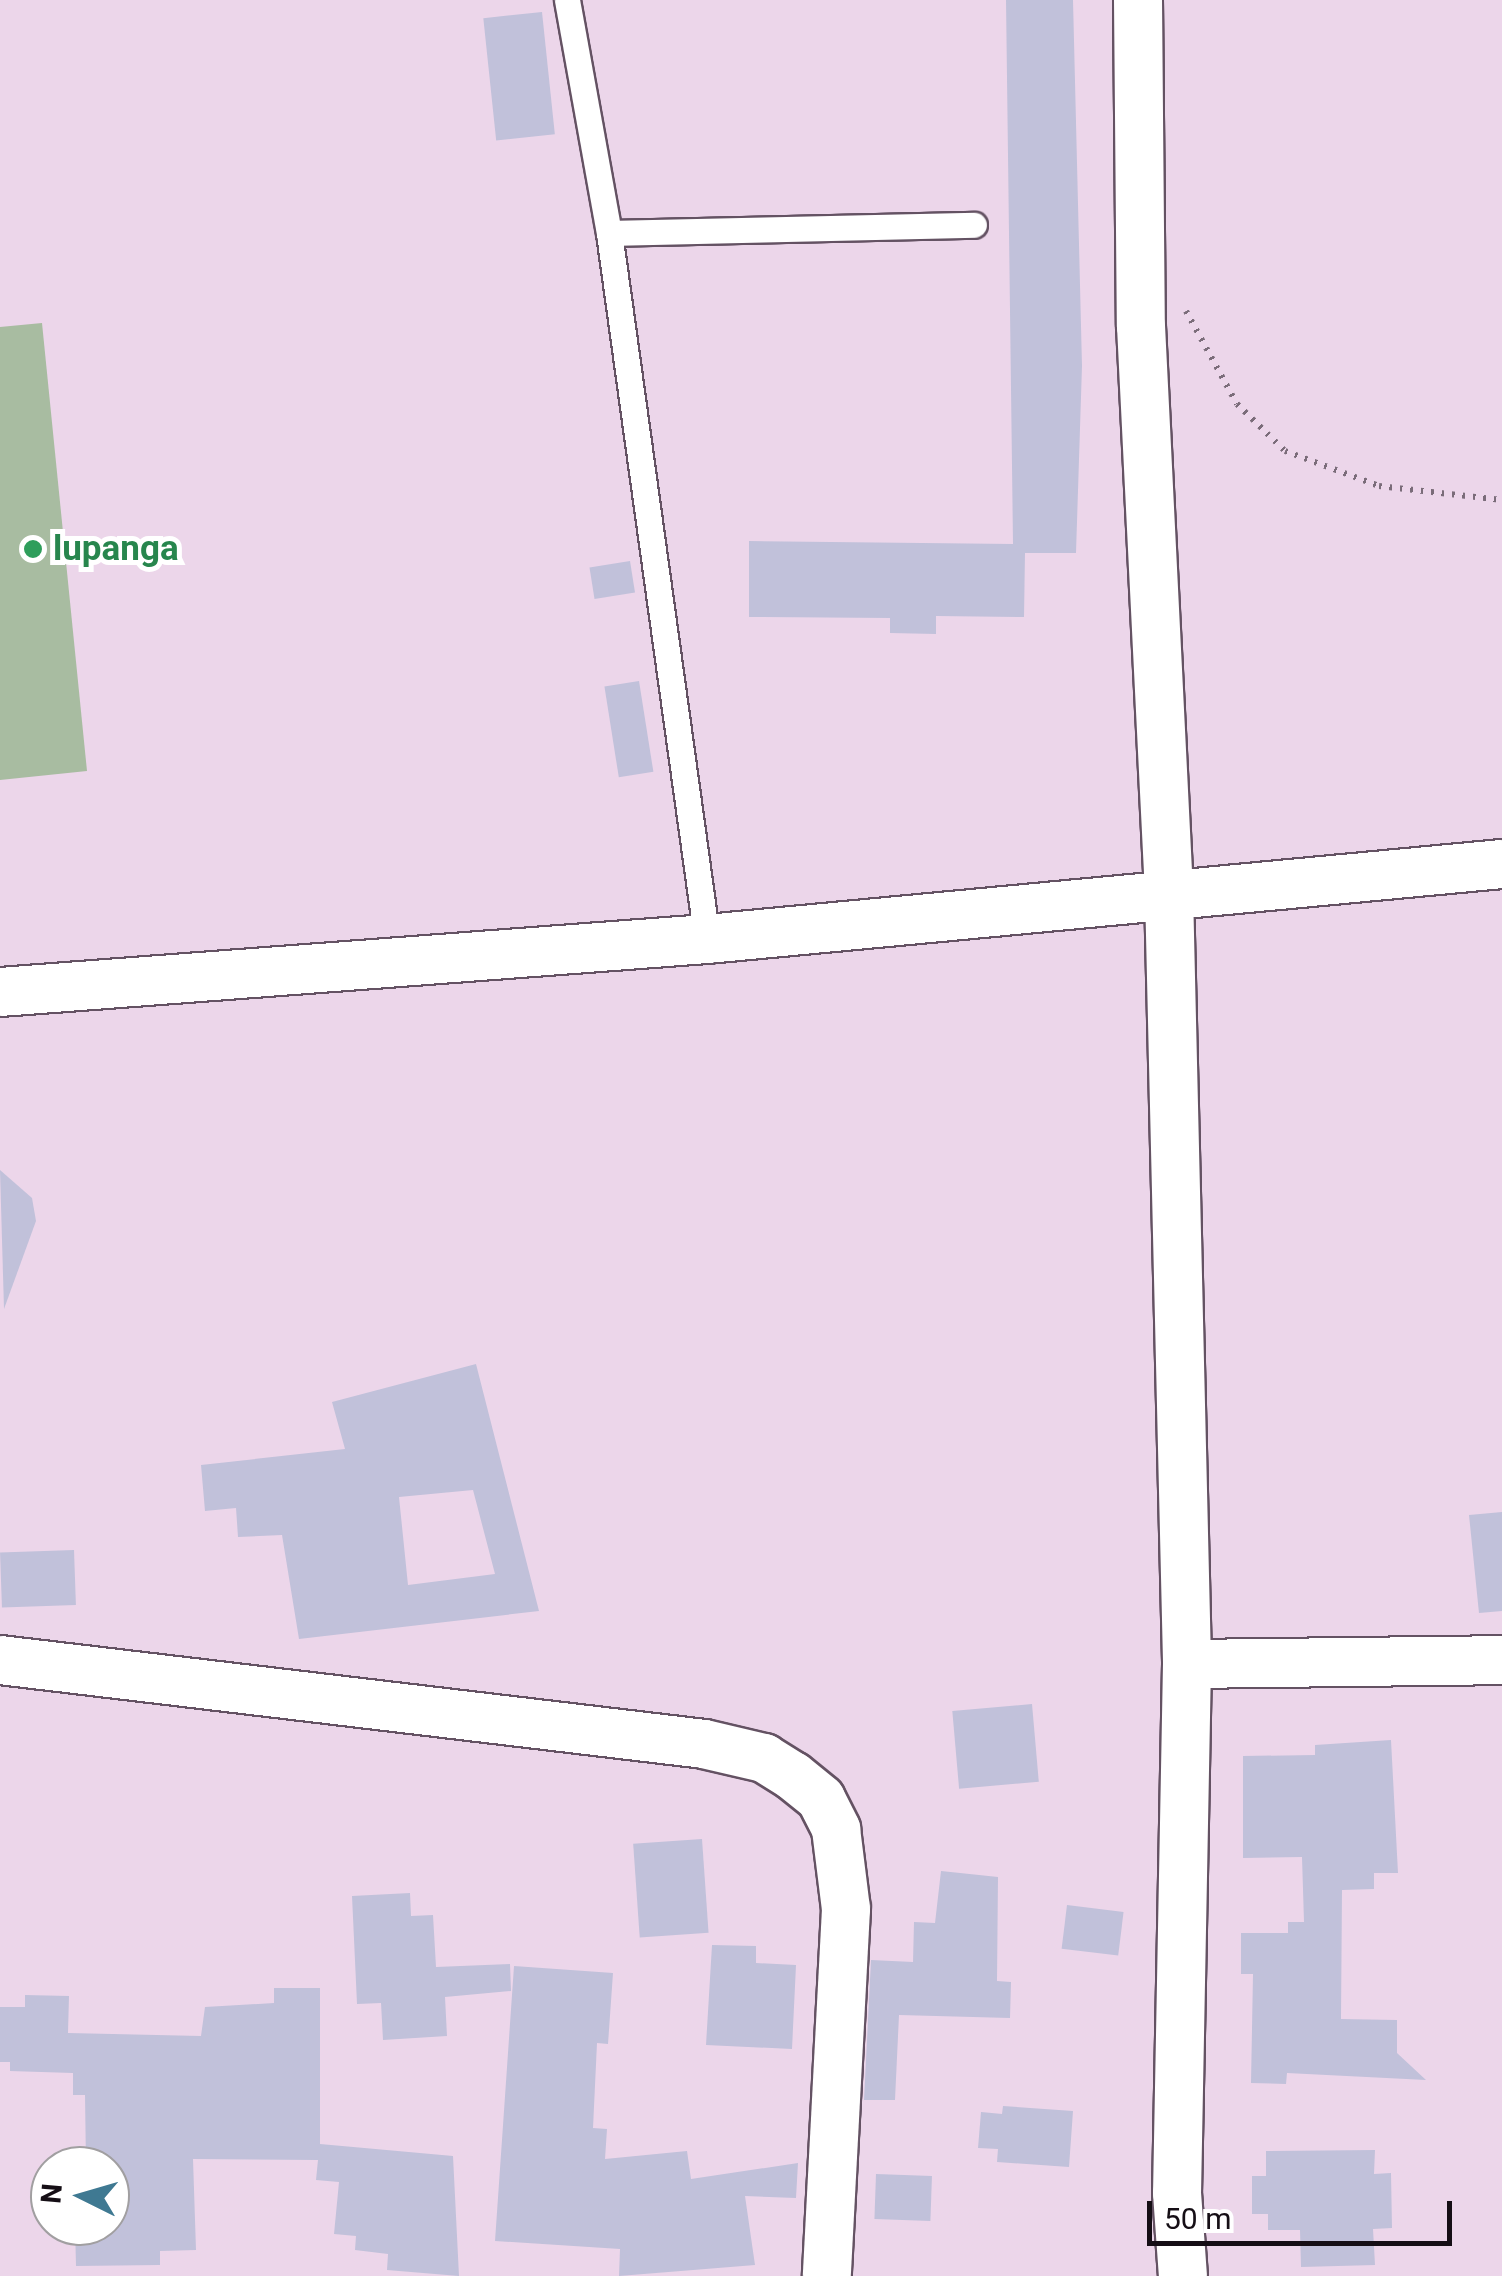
<!DOCTYPE html>
<style>
body{margin:0}
#map{position:relative;width:1502px;height:2276px;overflow:hidden;background:#ecd6ea;font-family:Roboto,sans-serif}
div>[style]{position:absolute}
.green>*{inset:0;background:#a8bca1}
.building>*{inset:0;background:#c1c1da;transform-origin:0 0}
.path>*{height:6px;margin-top:-3px;transform-origin:0;background:repeating-linear-gradient(90deg,#7a6c79 0 2.5px,transparent 0 10.5px)}
.roads{filter:drop-shadow(2px 0 #645263) drop-shadow(-2px 0 #645263) drop-shadow(0 2px #645263) drop-shadow(0 -2px #645263)}
.service>*{height:25px;margin:-12.5px;padding:0 12.5px;transform-origin:12.5px;border-radius:12.5px;background:#fff}
.minor>*{height:48px;margin:-24px;padding:0 24px;transform-origin:24px;border-radius:24px;background:#fff}
.dots>*{width:28px;height:28px;translate:-50% -50%;box-sizing:border-box;border:5px solid #fff;border-radius:50%}
span{translate:-50% -50%;white-space:nowrap;text-align:center;line-height:1.15;-webkit-text-stroke:10px #fff;paint-order:stroke}
.leisure-label{font-size:35px;color:#27864d;font-weight:700}
.left{translate:0 -50%;text-align:left}
.north{position:absolute;left:30px;top:2146px;width:100px;height:100px;box-sizing:border-box;background:#fff;border:2px solid #a19fa1;border-radius:50%;rotate:275deg;font-size:28px;font-weight:700;line-height:40px;text-align:center;color:#150e15}
.north::after{content:'';display:block;margin:auto;width:35px;height:45px;background:#3f7992;clip-path:polygon(50% 0,100% 100%,50% 72%,0 100%)}
.scale{position:absolute;left:1147px;top:2201px;width:305px;height:45px;box-sizing:border-box;border:5px solid #150e15;border-top:0;padding-left:12px;font-size:30px;line-height:35px;white-space:nowrap;color:#150e15;-webkit-text-stroke:8px #fff;paint-order:stroke}
</style>
<div id="map">
<div class="green">
<i style="clip-path:polygon(42px 323px,87px 771px,0 780px,0 327px)"></i>
</div>
<div class="building">
<i style="clip-path:polygon(1006px 0,1073px 0,1082px 366px,1076px 553px,1025px 553px,1024px 617px,936px 616px,936px 634px,890px 633px,890px 618px,749px 617px,749px 541px,1013px 544px)"></i>
<i style="left:542px;top:12px;width:123px;height:59px;rotate:84deg"></i>
<i style="left:630px;top:561px;width:32px;height:41px;rotate:81deg"></i>
<i style="left:639px;top:681px;width:92px;height:35px;rotate:81deg"></i>
<i style="clip-path:polygon(0 1170px,32px 1198px,36px 1221px,4px 1309px)"></i>
<i style="clip-path:polygon(evenodd,476px 1364px,539px 1611px,299px 1639px,282px 1535px,238px 1537px,236px 1508px,205px 1511px,201px 1465px,345px 1449px,332px 1402px,476px 1364px,473px 1490px,495px 1574px,408px 1585px,399px 1497px,473px 1490px)"></i>
<i style="clip-path:polygon(1502px 1512px,1502px 1611px,1479px 1613px,1469px 1515px)"></i>
<i style="left:74px;top:1550px;width:55px;height:74px;rotate:88deg"></i>
<i style="left:1032px;top:1704px;width:78px;height:80px;rotate:85deg"></i>
<i style="clip-path:polygon(1391px 1740px,1398px 1873px,1374px 1873px,1374px 1889px,1342px 1890px,1341px 2019px,1397px 2020px,1397px 2053px,1426px 2080px,1287px 2073px,1286px 2084px,1251px 2083px,1253px 1974px,1241px 1974px,1241px 1933px,1288px 1933px,1288px 1922px,1304px 1922px,1302px 1857px,1243px 1858px,1243px 1756px,1315px 1755px,1315px 1745px)"></i>
<i style="left:702px;top:1839px;width:94px;height:69px;rotate:86deg"></i>
<i style="clip-path:polygon(941px 1871px,998px 1877px,997px 1981px,1011px 1982px,1010px 2018px,899px 2015px,895px 2100px,864px 2100px,871px 1960px,913px 1962px,914px 1922px,935px 1923px)"></i>
<i style="clip-path:polygon(410px 1893px,411px 1916px,433px 1915px,436px 1967px,510px 1964px,511px 1991px,445px 1997px,447px 2036px,383px 2040px,381px 2003px,357px 2004px,352px 1896px)"></i>
<i style="left:1067px;top:1905px;width:57px;height:44px;rotate:7deg"></i>
<i style="clip-path:polygon(712px 1945px,756px 1946px,756px 1963px,796px 1965px,792px 2049px,706px 2045px)"></i>
<i style="clip-path:polygon(514px 1966px,613px 1973px,608px 2044px,597px 2043px,593px 2128px,607px 2129px,605px 2159px,687px 2151px,691px 2179px,798px 2163px,796px 2198px,745px 2196px,755px 2265px,619px 2276px,620px 2249px,495px 2241px)"></i>
<i style="clip-path:polygon(274px 1988px,320px 1988px,320px 2144px,453px 2156px,459px 2276px,387px 2270px,388px 2254px,355px 2250px,356px 2236px,334px 2234px,339px 2182px,316px 2180px,318px 2160px,193px 2159px,196px 2250px,160px 2251px,160px 2265px,76px 2266px,75px 2226px,110px 2226px,110px 2166px,86px 2166px,85px 2095px,73px 2095px,73px 2073px,10px 2071px,10px 2062px,0 2062px,0 2007px,25px 2007px,25px 1995px,69px 1996px,68px 2033px,201px 2036px,205px 2007px,274px 2003px)"></i>
<i style="clip-path:polygon(1003px 2106px,1073px 2111px,1069px 2167px,997px 2162px,998px 2149px,978px 2148px,981px 2112px,1002px 2114px)"></i>
<i style="clip-path:polygon(1375px 2150px,1374px 2174px,1391px 2173px,1392px 2228px,1373px 2229px,1375px 2265px,1301px 2267px,1300px 2230px,1268px 2230px,1268px 2214px,1252px 2214px,1252px 2176px,1266px 2176px,1266px 2151px)"></i>
<i style="left:876px;top:2174px;width:56px;height:45px;rotate:2deg"></i>
</div>
<div class="path">
<i style="left:1186px;top:311px;width:106px;rotate:61.3deg"></i>
<i style="left:1237px;top:404px;width:67px;rotate:44.4deg"></i>
<i style="left:1285px;top:451px;width:100px;rotate:20.4deg"></i>
<i style="left:1379px;top:486px;width:124px;rotate:6.5deg"></i>
</div>
<div class="roads">
<div class="service">
<i style="left:567px;top:0;width:237px;rotate:79.8deg"></i>
<i style="left:609px;top:233px;width:713px;rotate:82.1deg"></i>
<i style="left:609px;top:233px;width:365px;rotate:-1.3deg"></i>
</div>
<div class="minor">
<i style="left:1138px;top:0;width:326px;rotate:89.5deg"></i>
<i style="left:1141px;top:326px;width:567px;rotate:87.17deg"></i>
<i style="left:1169px;top:892px;width:772px;rotate:88.66deg"></i>
<i style="left:1187px;top:1664px;width:529px;rotate:91.08deg"></i>
<i style="left:1177px;top:2193px;width:83px;rotate:85.9deg"></i>
<i style="left:0;top:992px;width:709px;rotate:-4.29deg"></i>
<i style="left:707px;top:939px;width:799px;rotate:-5.39deg"></i>
<i style="left:0;top:1660px;width:709px;rotate:6.8deg"></i>
<i style="left:704px;top:1744px;width:62px;rotate:13.1deg"></i>
<i style="left:764px;top:1758px;width:34px;rotate:32deg"></i>
<i style="left:793px;top:1776px;width:36px;rotate:39deg"></i>
<i style="left:821px;top:1799px;width:34px;rotate:63deg"></i>
<i style="left:836px;top:1829px;width:81px;rotate:82.9deg"></i>
<i style="left:846px;top:1909px;width:367px;rotate:93deg"></i>
<i style="left:1187px;top:1664px;width:315px;rotate:-0.7deg"></i>
</div>
</div>
<div class="dots">
<i style="left:33px;top:549px;background:#2e9e5b"></i>
</div>
<div class="leisure-label">
<span class="left" style="left:53px;top:549px">lupanga</span>
</div>
<div class="north">N</div>
<div class="scale">50 m</div>
</div>
